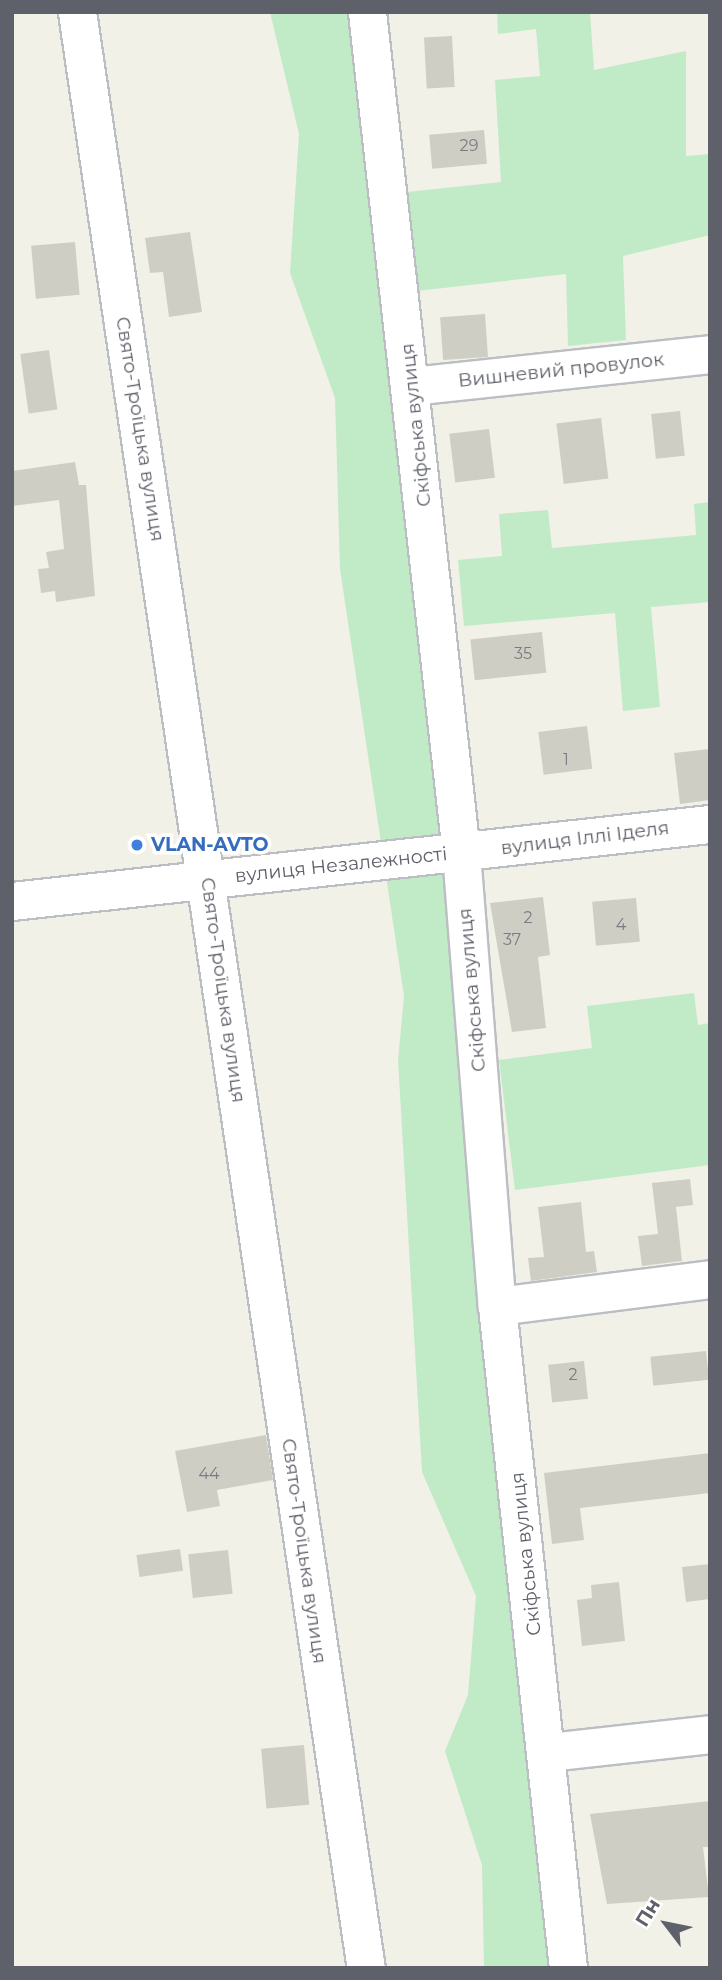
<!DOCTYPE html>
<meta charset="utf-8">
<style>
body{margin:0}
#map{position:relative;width:722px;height:1980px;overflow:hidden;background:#f2f1e7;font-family:Montserrat,sans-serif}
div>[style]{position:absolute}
.green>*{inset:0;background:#c1ebc7}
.building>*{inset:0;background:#cfcec5;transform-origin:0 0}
.roads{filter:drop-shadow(2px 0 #bbbec3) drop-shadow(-2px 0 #bbbec3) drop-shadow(0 2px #bbbec3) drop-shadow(0 -2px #bbbec3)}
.minor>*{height:37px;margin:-18.5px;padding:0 18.5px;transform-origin:18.5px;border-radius:18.5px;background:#fff}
.dots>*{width:19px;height:19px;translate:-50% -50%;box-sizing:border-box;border:4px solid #fff;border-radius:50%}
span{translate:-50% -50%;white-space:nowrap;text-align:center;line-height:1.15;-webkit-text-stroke:7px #fff;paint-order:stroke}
.number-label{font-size:16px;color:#7a7c80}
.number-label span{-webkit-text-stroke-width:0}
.street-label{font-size:19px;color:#5e6169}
.shop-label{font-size:19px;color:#366cbe;font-weight:700}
.left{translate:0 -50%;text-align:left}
.frame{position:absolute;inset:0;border:14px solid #5e6169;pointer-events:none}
.north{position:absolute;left:631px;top:1889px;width:70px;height:70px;-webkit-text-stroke:5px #fff;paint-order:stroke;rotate:302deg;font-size:19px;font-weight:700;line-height:28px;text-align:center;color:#5e6169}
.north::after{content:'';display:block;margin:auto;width:24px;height:32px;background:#5e6169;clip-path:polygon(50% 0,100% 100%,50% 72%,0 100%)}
</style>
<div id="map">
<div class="green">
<i style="clip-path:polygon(270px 12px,367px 12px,568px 1968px,484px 1968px,482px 1865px,445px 1751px,468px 1695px,476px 1596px,422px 1472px,398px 1060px,404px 996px,340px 569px,335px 398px,290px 273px,299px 134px)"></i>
<i style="clip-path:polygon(497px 12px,590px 12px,594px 70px,686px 51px,686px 156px,710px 154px,710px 235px,623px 256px,626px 340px,568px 346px,566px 274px,417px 291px,407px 192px,501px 182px,495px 80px,540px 76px,536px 29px,498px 34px)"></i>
<i style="clip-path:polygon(710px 502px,710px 602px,651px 607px,660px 707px,623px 711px,615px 613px,464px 626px,458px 560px,502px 556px,499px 514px,548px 510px,552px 548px,696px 535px,694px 504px)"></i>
<i style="clip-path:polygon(694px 993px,698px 1025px,710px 1023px,710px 1165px,515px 1190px,499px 1060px,592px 1048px,587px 1006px)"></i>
</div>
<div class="building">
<i style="left:452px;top:36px;width:51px;height:28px;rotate:87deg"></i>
<i style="left:484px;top:130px;width:34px;height:55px;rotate:85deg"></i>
<i style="clip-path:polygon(190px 232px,202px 312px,169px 317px,163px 272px,150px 273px,145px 238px)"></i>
<i style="left:75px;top:242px;width:53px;height:44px;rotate:85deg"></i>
<i style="left:485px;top:314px;width:43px;height:45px;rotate:86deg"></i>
<i style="left:49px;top:350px;width:60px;height:29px;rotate:82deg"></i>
<i style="left:680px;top:411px;width:45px;height:29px;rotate:84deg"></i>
<i style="left:601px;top:418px;width:61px;height:45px;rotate:83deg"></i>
<i style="left:489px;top:429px;width:49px;height:40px;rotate:83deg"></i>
<i style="clip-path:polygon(75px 462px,79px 485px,86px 485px,95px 596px,56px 602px,55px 591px,41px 593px,38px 569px,49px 568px,46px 552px,64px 549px,59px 500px,12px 506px,12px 471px)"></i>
<i style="left:542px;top:632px;width:41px;height:72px;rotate:84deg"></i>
<i style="left:587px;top:726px;width:43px;height:49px;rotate:83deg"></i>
<i style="clip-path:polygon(710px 749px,710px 800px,680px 804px,674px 753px)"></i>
<i style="clip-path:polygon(543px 897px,550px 955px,538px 957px,546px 1028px,512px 1032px,490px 903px)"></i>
<i style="left:636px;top:898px;width:44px;height:44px;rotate:85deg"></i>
<i style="clip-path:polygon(690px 1179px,693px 1205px,676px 1207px,682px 1261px,642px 1266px,638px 1236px,658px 1234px,652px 1183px)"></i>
<i style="clip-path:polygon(581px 1202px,586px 1252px,594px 1251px,597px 1272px,531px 1281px,528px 1258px,544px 1257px,538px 1207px)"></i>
<i style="left:706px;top:1351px;width:29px;height:56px;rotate:84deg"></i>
<i style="left:584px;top:1361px;width:38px;height:36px;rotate:84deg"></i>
<i style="clip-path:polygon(266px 1435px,273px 1480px,217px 1490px,220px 1506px,187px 1512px,175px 1451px)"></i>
<i style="clip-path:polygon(710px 1453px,710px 1493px,580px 1508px,584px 1540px,552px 1544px,544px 1473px)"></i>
<i style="left:180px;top:1549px;width:22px;height:44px;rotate:82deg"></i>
<i style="left:228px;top:1550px;width:44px;height:40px;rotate:84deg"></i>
<i style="clip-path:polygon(710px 1564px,710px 1599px,686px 1602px,682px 1567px)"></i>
<i style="clip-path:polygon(619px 1582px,625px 1641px,582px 1646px,577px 1600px,592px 1598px,591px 1585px)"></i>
<i style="left:304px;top:1745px;width:60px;height:43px;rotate:85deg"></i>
<i style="clip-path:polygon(710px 1801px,710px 1847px,703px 1847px,709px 1897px,607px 1904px,590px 1814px)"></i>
</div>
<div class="roads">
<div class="minor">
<i style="left:77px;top:12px;width:1977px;rotate:81.6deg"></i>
<i style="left:367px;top:12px;width:846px;rotate:83.62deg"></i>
<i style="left:461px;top:853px;width:454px;rotate:85.5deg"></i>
<i style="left:497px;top:1306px;width:666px;rotate:83.88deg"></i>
<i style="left:412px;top:386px;width:300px;rotate:-6.1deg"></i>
<i style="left:12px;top:901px;width:702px;rotate:-6.3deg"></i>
<i style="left:497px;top:1306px;width:215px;rotate:-7.2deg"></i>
<i style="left:548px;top:1752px;width:163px;rotate:-6.3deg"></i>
</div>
</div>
<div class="dots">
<i style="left:137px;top:845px;background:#3f7fe0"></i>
</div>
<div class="number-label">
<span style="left:469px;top:146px">29</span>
<span style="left:523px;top:654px">35</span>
<span style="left:566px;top:760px">1</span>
<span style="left:528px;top:918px">2</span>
<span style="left:621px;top:925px">4</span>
<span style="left:512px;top:940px">37</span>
<span style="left:573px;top:1375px">2</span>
<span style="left:209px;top:1474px">44</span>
</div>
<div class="street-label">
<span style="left:561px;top:370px;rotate:-6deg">Вишневий провулок</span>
<span style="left:416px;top:425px;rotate:-96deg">Скіфська вулиця</span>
<span style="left:140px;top:429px;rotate:81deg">Свято-Троїцька вулиця</span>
<span style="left:585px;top:838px;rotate:-7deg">вулиця Іллі Іделя</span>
<span style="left:341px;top:865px;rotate:-6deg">вулиця Незалежності</span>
<span style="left:223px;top:990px;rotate:82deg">Свято-Троїцька вулиця</span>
<span style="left:472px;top:990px;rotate:-95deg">Скіфська вулиця</span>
<span style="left:304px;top:1551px;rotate:82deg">Свято-Троїцька вулиця</span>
<span style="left:526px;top:1554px;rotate:-96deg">Скіфська вулиця</span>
</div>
<div class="shop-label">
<span class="left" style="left:151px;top:845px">VLAN-AVTO</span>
</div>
<div class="frame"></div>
<div class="north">Пн</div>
</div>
